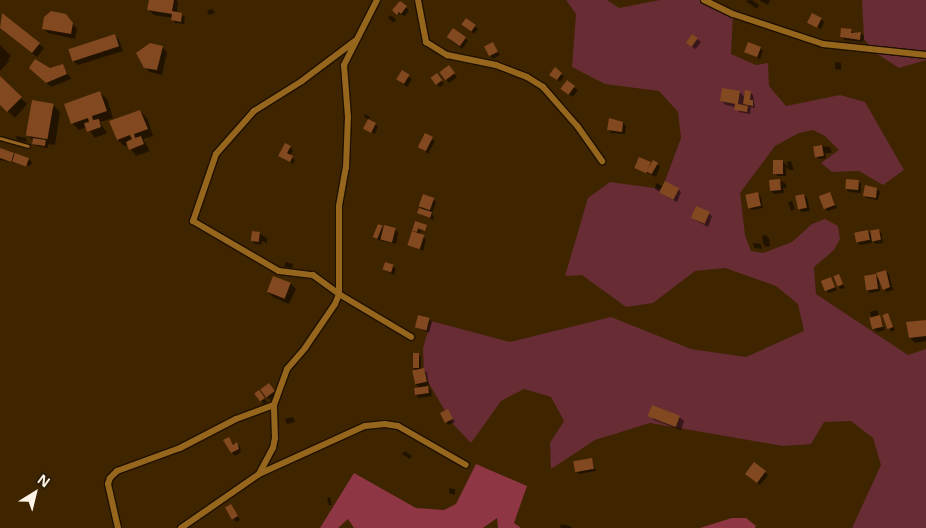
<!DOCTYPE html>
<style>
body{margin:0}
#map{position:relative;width:926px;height:528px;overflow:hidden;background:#3e2500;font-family:"Open Sans",sans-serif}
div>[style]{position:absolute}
.green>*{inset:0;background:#672c34}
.forest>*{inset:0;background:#8e3644}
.shadow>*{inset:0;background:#0007;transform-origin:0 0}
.building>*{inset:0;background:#82481f;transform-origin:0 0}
.roads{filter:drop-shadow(1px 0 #1f1000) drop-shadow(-1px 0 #1f1000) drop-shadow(0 1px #1f1000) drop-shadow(0 -1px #1f1000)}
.lane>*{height:3px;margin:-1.5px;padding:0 1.5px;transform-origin:1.5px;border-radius:1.5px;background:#95661c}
.street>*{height:6px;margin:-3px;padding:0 3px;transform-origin:3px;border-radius:3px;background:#95661c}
span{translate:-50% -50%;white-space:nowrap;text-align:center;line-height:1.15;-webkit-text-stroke:4px #2e1e08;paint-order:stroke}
.north{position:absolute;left:10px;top:468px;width:50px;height:50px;-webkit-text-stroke:4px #2e1e08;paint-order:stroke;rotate:36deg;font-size:14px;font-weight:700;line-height:20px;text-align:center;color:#fef3e6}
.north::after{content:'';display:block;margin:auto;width:18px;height:22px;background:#fef3e6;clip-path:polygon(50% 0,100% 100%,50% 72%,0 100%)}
</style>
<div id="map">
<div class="green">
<i style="clip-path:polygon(566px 0,607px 0,619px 8px,660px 0,704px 0,733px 14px,731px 54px,756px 65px,768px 63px,769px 86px,786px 106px,840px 95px,865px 102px,904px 170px,883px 185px,859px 171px,832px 172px,821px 163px,839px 150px,825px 136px,813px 130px,799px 133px,775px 146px,740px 193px,745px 235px,751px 251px,763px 253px,792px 242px,812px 224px,825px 219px,838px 226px,840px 239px,834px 250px,814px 267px,816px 294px,908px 355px,926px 349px,926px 528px,852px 528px,881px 465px,873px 438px,851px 421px,824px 422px,811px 444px,783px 446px,650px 423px,595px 440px,551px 469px,550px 443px,564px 421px,551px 397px,524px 389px,501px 401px,471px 443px,452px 423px,424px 375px,423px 348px,431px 321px,510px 342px,611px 317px,691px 349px,746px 357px,804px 331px,798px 304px,776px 286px,725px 268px,695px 271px,653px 303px,626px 307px,582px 275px,565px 276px,588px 198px,610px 182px,662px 189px,681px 138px,678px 112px,659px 91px,605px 84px,572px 67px,576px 14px)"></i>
<i style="clip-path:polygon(862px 0,926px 0,926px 60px,899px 68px,876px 53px,864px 39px)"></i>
</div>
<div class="forest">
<i style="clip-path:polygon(476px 464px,527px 486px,514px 523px,521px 528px,498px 528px,497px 518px,483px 528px,354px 528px,348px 519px,338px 528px,320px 528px,354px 473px,416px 508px,444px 510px,456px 504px)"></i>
<i style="clip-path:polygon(732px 518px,746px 518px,756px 526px,755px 528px,700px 528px)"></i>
</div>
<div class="shadow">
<i style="clip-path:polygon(150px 0,176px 0,178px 2px,177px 13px,185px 17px,184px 24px,175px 23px,173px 18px,154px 15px,149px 10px)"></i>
<i style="clip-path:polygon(752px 0,759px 5px,757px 9px,745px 1px)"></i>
<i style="clip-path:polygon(759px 0,770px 0,768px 5px)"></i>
<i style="clip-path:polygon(400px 3px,409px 10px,405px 16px,396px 13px)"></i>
<i style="clip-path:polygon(212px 9px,215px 13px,209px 15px,207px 11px)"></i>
<i style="clip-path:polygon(2px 14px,44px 48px,37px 57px,0 28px)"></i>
<i style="clip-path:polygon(66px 15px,77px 29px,75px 39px,48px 33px,43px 28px)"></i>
<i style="clip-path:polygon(390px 15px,396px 19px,394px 23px,388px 18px)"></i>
<i style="clip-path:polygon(821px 19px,824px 22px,821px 29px,810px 22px)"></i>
<i style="clip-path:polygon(475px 26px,478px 29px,474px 34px,466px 27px)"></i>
<i style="clip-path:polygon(851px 30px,856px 35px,857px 32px,861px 33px,864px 36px,863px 42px,845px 40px,842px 37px)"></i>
<i style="clip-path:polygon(115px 35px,119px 40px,123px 51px,78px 65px,73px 61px)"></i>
<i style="left:693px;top:36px;width:10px;height:9px;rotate:37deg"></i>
<i style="clip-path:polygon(465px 38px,468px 41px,462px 49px,450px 40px)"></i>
<i style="clip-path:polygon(493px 44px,500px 55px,493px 59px,490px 56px)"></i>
<i style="clip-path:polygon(0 45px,11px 56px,8px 59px,10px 60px,0 71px)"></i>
<i style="clip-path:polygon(162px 47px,167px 52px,162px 75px,150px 72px,145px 67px)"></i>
<i style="clip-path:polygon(760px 48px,763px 51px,760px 59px,745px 52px)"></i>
<i style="clip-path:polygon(835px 62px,841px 63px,841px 70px,835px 69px)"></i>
<i style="clip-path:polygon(62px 65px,71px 79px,51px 87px,35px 72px)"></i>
<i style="clip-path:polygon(555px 69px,564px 77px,560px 82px,554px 77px)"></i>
<i style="clip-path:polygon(451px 70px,457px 77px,449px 83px,446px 80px)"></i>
<i style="clip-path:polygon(402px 72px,412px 79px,407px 87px,400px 82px)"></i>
<i style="clip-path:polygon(0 78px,27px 104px,15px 118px,0 104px)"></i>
<i style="clip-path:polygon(440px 78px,444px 84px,440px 87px,437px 84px)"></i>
<i style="clip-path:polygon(567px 82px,578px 90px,573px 97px,565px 92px)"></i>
<i style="clip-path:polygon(740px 92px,745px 98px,750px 92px,753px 95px,755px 108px,751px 107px,750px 114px,739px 112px,736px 107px,726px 105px,721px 100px)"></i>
<i style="clip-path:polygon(100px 93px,107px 99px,113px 118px,100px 122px,107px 133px,95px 138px,87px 127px,79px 130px,72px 123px)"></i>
<i style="clip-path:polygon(54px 106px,60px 112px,55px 145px,48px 144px,48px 148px,37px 146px,28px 134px)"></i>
<i style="clip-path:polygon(140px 111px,147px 118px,153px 136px,143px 139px,150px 151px,136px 156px,128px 145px,124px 146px,118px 140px)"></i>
<i style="clip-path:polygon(365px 114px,370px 117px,369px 120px,364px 117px)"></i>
<i style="clip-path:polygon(623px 123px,626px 126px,625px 134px,611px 133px,608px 129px)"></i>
<i style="clip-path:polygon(375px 124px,378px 127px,375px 134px,365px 128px)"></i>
<i style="clip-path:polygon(426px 135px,435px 141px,428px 154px,419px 147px)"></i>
<i style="clip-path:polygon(16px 136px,26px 138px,27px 142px,17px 140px)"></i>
<i style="clip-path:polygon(822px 146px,830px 147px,832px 153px,825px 153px,826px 158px,819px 159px,816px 156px)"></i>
<i style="clip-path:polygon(290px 147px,293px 150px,290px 156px,295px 160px,293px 164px,280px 155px)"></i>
<i style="clip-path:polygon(0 150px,29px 159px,32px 162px,30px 166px,0 160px)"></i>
<i style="clip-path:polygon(791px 161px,794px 170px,789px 170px,786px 167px,786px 176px,778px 176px,774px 173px,783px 162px,788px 166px,787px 162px)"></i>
<i style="clip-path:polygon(650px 163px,652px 165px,657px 164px,660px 167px,656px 177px,636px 168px)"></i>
<i style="clip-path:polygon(780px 181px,785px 183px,787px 188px,783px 188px,784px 193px,774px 194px,771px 191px)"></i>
<i style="clip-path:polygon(858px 181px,861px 184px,861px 193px,849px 192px,846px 189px)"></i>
<i style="clip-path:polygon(656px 183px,662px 186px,660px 192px,655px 189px)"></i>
<i style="clip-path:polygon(678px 189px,681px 192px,677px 202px,661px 193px)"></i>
<i style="clip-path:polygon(877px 189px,880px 192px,878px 200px,867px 198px,864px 195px)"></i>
<i style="clip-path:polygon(830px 193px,837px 208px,828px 211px,825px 208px)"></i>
<i style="clip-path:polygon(758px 194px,761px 197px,763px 208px,752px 210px,749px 207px)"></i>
<i style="clip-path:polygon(804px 195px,807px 198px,810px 211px,802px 212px,799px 209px)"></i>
<i style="clip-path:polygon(433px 199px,436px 202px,432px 214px,434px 217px,433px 220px,418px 213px,425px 211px,419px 206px)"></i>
<i style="left:792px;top:201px;width:9px;height:4px;rotate:72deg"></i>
<i style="clip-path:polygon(709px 214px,712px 216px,708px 227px,692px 218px)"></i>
<i style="clip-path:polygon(416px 223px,429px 229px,416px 227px,416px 229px,428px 233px,421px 231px,419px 235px,426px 239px,423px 251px,409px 244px)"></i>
<i style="clip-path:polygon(379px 226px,395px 230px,398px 233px,396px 244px,378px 240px,375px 237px)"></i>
<i style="clip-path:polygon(878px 230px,881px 233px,883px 243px,876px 244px,871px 238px,872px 243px,860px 245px,857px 242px,868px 231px,873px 236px)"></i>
<i style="clip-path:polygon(259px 233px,267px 238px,267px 243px,262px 241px,261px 245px,255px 244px,252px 241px)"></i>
<i style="clip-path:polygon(766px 235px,769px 238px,770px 246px,766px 247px,763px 244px,762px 236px)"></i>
<i style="clip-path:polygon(753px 243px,761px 244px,762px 249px,754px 248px)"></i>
<i style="clip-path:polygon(286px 262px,293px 264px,292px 269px,284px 266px)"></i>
<i style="clip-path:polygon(393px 266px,396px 269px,394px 275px,384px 270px)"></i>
<i style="clip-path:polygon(886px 271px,889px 274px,893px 290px,887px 292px,884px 289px)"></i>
<i style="clip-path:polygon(838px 275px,845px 288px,841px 289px,838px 286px)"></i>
<i style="clip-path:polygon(876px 276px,879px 279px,880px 291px,870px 293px,867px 290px)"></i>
<i style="clip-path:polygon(274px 277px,291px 284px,296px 289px,289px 304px,273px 297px,268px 292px)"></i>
<i style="clip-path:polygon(830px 278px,837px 290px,829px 293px,826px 290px)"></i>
<i style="clip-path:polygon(877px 310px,885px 330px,877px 332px,874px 329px,870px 312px)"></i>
<i style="clip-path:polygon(888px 315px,895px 330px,891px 332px,884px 316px)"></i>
<i style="clip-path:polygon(429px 319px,432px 322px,429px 333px,416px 327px)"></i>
<i style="clip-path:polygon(926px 322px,926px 341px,915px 343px,910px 338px)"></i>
<i style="clip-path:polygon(418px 354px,421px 357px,421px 370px,427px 372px,429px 385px,426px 385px,431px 390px,432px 396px,419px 398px,416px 395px,420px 389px,415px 383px,417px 371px,414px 368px)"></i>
<i style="clip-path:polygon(271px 387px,277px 394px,270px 400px,267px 397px)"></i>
<i style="clip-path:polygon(262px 395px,267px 402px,264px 404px,261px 401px)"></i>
<i style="clip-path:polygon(448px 411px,455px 422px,449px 425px,446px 422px)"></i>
<i style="clip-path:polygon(650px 415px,679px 417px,684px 421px,681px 430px,654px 420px)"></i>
<i style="clip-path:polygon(293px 417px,295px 422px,287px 424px,285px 419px)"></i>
<i style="clip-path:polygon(229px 439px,234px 445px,237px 444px,240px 447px,241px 452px,235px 456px,232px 453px)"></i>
<i style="clip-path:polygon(405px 451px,412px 456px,410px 459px,402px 454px)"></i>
<i style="clip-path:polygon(591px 459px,596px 471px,579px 474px,576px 471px)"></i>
<i style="clip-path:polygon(754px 464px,768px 475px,760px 485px,749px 477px)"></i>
<i style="clip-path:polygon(449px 488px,455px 489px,455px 495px,449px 493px)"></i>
<i style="clip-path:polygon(330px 497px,332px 505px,329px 505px,327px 498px)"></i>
<i style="clip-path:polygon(227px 508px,233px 509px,240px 520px,236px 522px)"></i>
<i style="clip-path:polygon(561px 524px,570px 526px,572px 528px,560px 528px)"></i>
</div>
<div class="building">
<i style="clip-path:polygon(149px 0,174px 0,172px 11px,182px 13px,181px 22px,171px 20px,172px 14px,147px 10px)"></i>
<i style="clip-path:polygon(400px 1px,407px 6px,401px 14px,399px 12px,397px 15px,392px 10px)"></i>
<i style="clip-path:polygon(51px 11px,66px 14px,73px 23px,71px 34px,42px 29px,44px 17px)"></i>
<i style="clip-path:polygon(2px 13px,40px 43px,32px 53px,0 28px)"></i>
<i style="left:812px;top:13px;width:11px;height:11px;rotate:27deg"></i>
<i style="left:466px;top:18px;width:12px;height:8px;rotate:35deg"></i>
<i style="left:453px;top:28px;width:16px;height:11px;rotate:35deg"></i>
<i style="clip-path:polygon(841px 28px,852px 29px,851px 33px,861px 32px,860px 40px,840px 37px)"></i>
<i style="left:115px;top:34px;width:13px;height:49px;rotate:72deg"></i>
<i style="left:692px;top:34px;width:7px;height:11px;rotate:34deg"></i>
<i style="left:493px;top:42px;width:11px;height:10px;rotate:63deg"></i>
<i style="left:748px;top:42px;width:14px;height:11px;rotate:21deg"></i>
<i style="clip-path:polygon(150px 43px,163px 46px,157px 70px,144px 68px,136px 53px)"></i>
<i style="clip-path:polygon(35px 59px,50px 68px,63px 64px,67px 74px,46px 83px,29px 68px)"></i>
<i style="left:449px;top:65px;width:10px;height:12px;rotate:53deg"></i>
<i style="clip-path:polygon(555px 67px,562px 73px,557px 80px,549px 75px)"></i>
<i style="left:402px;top:70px;width:9px;height:11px;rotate:32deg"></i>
<i style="left:437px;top:73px;width:9px;height:8px;rotate:54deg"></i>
<i style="clip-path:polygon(0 76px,22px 97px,7px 112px,0 105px)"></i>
<i style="left:567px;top:80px;width:10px;height:11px;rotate:37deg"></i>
<i style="clip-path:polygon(722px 88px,740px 91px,738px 104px,748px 106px,747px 112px,734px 110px,735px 104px,720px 101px)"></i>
<i style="clip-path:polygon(745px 90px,751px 91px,750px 100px,753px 100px,753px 106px,743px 104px)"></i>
<i style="clip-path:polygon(100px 91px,107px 111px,92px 116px,93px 120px,99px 119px,101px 127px,87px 132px,84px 123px,89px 122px,88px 118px,71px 124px,64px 104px)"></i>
<i style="left:32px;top:100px;width:22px;height:36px;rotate:10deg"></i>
<i style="clip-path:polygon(140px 110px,148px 129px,134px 134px,135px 138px,141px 136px,144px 144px,129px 150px,126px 142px,132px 139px,130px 135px,117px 140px,109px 121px)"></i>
<i style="clip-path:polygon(609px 118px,623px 122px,622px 132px,607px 130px)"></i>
<i style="left:368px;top:119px;width:9px;height:11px;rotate:27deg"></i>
<i style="left:425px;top:133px;width:9px;height:16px;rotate:27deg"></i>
<i style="left:33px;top:138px;width:13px;height:6px;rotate:9deg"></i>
<i style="clip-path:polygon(285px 143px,291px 146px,287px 153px,293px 156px,290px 162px,278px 156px)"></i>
<i style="left:822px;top:145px;width:11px;height:9px;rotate:80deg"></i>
<i style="clip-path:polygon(0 148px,14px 153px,11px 162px,0 158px)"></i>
<i style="left:15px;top:153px;width:15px;height:9px;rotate:20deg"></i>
<i style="left:639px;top:157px;width:13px;height:12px;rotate:23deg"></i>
<i style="left:653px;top:160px;width:6px;height:13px;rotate:31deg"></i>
<i style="left:773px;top:160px;width:10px;height:14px"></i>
<i style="left:780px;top:179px;width:11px;height:11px;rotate:85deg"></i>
<i style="left:846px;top:179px;width:13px;height:10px;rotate:4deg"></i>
<i style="left:665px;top:181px;width:16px;height:13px;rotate:27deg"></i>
<i style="clip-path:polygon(865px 185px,877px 188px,876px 198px,863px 196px)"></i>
<i style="left:758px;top:192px;width:14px;height:13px;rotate:78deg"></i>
<i style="left:830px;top:192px;width:14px;height:12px;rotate:69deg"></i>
<i style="left:423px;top:194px;width:12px;height:13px;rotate:20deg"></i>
<i style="left:804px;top:194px;width:14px;height:9px;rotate:78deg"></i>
<i style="left:696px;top:206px;width:15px;height:13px;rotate:23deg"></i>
<i style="clip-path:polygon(419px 208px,432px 212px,430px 218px,417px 213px)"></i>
<i style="clip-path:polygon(415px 221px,427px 225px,425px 231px,418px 228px,417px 232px,412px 231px)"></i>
<i style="left:378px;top:224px;width:5px;height:14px;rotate:22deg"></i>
<i style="left:384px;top:225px;width:12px;height:15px;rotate:14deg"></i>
<i style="left:879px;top:229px;width:11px;height:9px;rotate:80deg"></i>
<i style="left:868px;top:230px;width:10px;height:14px;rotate:79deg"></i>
<i style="left:252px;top:231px;width:8px;height:10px;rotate:7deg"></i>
<i style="left:412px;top:231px;width:13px;height:15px;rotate:18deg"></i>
<i style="left:385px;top:262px;width:9px;height:8px;rotate:18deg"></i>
<i style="clip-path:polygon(886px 270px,890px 287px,883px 290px,876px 273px)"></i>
<i style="left:839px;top:274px;width:11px;height:6px;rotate:68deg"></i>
<i style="left:876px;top:274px;width:15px;height:12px;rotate:82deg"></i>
<i style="left:273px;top:276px;width:19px;height:17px;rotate:21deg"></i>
<i style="left:831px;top:277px;width:11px;height:11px;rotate:68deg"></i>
<i style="left:888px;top:313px;width:15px;height:6px;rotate:70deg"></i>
<i style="left:418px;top:315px;width:12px;height:13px;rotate:14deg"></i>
<i style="left:880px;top:315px;width:12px;height:11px;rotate:76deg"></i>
<i style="clip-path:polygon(926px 320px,926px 336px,909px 338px,906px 322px)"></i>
<i style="left:413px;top:353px;width:6px;height:15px"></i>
<i style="left:424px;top:368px;width:14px;height:12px;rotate:78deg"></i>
<i style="left:269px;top:383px;width:10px;height:11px;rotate:53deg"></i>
<i style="left:428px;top:386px;width:7px;height:14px;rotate:82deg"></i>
<i style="left:259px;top:390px;width:10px;height:6px;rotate:53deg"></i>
<i style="left:652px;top:405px;width:30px;height:12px;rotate:21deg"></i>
<i style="left:448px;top:409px;width:11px;height:9px;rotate:63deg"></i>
<i style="clip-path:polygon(229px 437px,233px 445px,237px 442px,239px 449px,231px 453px,223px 440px)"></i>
<i style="left:592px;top:458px;width:11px;height:19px;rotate:80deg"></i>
<i style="left:754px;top:462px;width:15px;height:15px;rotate:37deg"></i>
<i style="left:231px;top:504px;width:14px;height:7px;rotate:60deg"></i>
</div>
<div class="roads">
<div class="lane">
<i style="left:0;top:138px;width:29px;rotate:16deg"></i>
</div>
<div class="street">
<i style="left:418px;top:0;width:43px;rotate:79.2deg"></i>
<i style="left:426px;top:42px;width:25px;rotate:32deg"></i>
<i style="left:447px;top:55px;width:50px;rotate:11.5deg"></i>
<i style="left:496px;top:65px;width:33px;rotate:21deg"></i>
<i style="left:527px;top:77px;width:19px;rotate:32deg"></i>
<i style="left:543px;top:87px;width:53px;rotate:48.8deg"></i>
<i style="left:578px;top:127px;width:42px;rotate:54.8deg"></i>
<i style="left:704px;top:0;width:32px;rotate:26deg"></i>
<i style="left:733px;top:14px;width:95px;rotate:18.4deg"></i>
<i style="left:823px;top:44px;width:104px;rotate:6.1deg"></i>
<i style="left:355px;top:41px;width:66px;rotate:143deg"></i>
<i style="left:302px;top:81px;width:57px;rotate:148deg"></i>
<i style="left:254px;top:111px;width:57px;rotate:131.5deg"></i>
<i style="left:216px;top:154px;width:71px;rotate:108.9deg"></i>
<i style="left:193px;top:221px;width:99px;rotate:30.2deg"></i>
<i style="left:279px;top:271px;width:34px;rotate:7deg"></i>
<i style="left:313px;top:275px;width:32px;rotate:36deg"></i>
<i style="left:339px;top:294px;width:84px;rotate:30.8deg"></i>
<i style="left:259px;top:474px;width:30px;rotate:-62deg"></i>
<i style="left:273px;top:448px;width:10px;rotate:-79deg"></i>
<i style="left:275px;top:438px;width:33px;rotate:-92deg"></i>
<i style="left:274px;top:405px;width:38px;rotate:-70deg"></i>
<i style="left:287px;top:369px;width:28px;rotate:-49deg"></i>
<i style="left:305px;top:348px;width:53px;rotate:-55.7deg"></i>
<i style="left:335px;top:304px;width:11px;rotate:-68deg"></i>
<i style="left:339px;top:294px;width:88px;rotate:-90deg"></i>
<i style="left:339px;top:206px;width:39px;rotate:-80deg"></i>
<i style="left:346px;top:168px;width:51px;rotate:-87.8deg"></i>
<i style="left:348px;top:117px;width:52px;rotate:-94.4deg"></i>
<i style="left:344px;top:65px;width:73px;rotate:-63.1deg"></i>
<i style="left:118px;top:528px;width:45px;rotate:-102.8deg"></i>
<i style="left:108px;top:484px;width:6px;rotate:-72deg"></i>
<i style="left:110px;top:478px;width:10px;rotate:-45deg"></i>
<i style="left:117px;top:471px;width:67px;rotate:-20.1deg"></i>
<i style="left:180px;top:448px;width:63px;rotate:-27.4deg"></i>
<i style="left:236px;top:419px;width:40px;rotate:-20.2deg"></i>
<i style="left:181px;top:528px;width:95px;rotate:-34.7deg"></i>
<i style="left:259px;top:474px;width:116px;rotate:-24.4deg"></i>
<i style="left:365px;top:426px;width:20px;rotate:-6deg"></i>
<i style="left:385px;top:424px;width:13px;rotate:9deg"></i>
<i style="left:398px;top:426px;width:78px;rotate:29.8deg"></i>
</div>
</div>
<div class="north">N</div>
</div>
